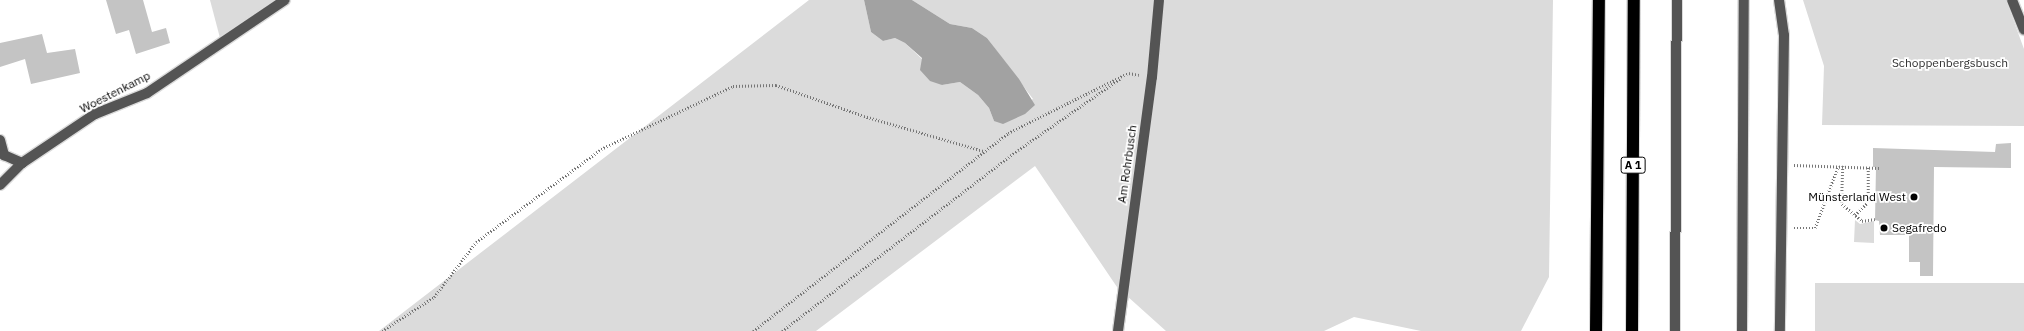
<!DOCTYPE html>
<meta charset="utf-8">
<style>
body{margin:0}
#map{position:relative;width:2024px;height:331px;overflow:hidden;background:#fff;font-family:"IBM Plex Sans",sans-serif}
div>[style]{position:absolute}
.green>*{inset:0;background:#dbdbdb;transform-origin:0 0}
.water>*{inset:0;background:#a2a2a2}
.building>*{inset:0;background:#c4c4c4}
.path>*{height:2.5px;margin-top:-1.25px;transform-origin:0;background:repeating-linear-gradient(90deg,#767676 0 1px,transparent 0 3px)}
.roads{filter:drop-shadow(1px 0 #dbdbdb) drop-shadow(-1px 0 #dbdbdb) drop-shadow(0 1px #dbdbdb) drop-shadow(0 -1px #dbdbdb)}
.minor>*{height:10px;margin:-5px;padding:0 5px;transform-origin:5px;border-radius:5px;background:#545454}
.highway>*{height:12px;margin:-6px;padding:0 6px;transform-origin:6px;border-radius:6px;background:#000}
.dots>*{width:11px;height:11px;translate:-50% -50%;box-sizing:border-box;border:2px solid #fff;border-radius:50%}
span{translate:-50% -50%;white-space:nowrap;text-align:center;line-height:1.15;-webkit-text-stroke:3.5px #fff;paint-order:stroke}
.shield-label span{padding:1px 3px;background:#fff;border:1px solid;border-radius:3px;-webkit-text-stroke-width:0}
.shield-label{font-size:11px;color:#000;font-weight:700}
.park-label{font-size:12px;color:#323232}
.street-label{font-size:12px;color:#000}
.poi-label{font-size:12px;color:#000}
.right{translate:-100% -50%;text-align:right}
.left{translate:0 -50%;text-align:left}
</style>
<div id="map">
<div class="green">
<i style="clip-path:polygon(210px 0,276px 0,220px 38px)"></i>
<i style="clip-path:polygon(809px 0,864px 0,871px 32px,883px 41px,895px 38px,905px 43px,922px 59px,942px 85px,960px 82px,978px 95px,989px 108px,994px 121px,1033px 99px,987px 38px,972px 28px,950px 24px,912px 0,1553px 0,1549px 277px,1521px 331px,1421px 331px,1354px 317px,1324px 331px,1166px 331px,1117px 287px,1035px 166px,816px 331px,379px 331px)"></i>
<i style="clip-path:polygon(1803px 0,2006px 0,2024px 49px,2024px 126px,1822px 125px,1824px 66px)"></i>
<i style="clip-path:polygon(1855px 220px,1860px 224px,1874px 221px,1874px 243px,1854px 242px)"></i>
<i style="left:2024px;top:283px;width:48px;height:209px;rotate:90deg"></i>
</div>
<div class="water">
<i style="clip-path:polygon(864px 0,912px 0,950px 24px,972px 28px,987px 38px,1019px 79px,1035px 105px,1025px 114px,1003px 124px,994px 121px,989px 108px,978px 95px,960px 82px,942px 85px,930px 81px,920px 70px,922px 58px,905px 43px,895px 38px,883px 41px,871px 32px)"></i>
</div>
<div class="building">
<i style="clip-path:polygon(106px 0,143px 0,152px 32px,166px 28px,170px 43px,136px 54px,129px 30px,116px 34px)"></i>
<i style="clip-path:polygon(42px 34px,47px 53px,75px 49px,80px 73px,31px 84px,25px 59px,0 67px,0 43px)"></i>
<i style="clip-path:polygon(2011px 143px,2011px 168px,1934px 167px,1933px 276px,1920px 276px,1920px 262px,1909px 262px,1909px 235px,1880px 235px,1879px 221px,1875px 220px,1876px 167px,1873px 167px,1873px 148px,1995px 152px,1996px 144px)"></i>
</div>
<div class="path">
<i style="left:1129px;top:73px;width:10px;rotate:11deg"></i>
<i style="left:1794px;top:165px;width:85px;rotate:2deg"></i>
<i style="left:1843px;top:166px;width:38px;rotate:92deg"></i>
<i style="left:1842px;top:204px;width:26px;rotate:40deg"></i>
<i style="left:1862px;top:221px;width:13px;rotate:-9deg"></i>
<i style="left:1855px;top:215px;width:18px;rotate:-45deg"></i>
<i style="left:1868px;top:202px;width:35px;rotate:-90deg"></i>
<i style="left:1794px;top:228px;width:21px"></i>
<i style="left:1815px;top:228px;width:66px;rotate:-69.6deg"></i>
<i style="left:382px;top:331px;width:62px;rotate:-33.2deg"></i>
<i style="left:434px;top:297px;width:69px;rotate:-52.6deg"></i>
<i style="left:476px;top:242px;width:156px;rotate:-36.6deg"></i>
<i style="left:601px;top:149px;width:146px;rotate:-25.5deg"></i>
<i style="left:733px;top:86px;width:43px;rotate:-1.3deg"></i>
<i style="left:776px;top:85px;width:93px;rotate:19.4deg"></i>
<i style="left:864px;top:116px;width:125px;rotate:16.3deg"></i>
<i style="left:753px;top:331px;width:323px;rotate:-37.8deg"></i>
<i style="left:1008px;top:133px;width:134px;rotate:-26.6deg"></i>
<i style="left:782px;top:331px;width:297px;rotate:-37.5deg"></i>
<i style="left:1018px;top:150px;width:126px;rotate:-35deg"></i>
</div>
<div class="roads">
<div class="minor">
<i style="left:1779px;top:0;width:35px;rotate:82deg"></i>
<i style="left:1784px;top:35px;width:296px;rotate:90.8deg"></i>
<i style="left:2012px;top:0;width:32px;rotate:68deg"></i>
<i style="left:0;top:140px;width:16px;rotate:75deg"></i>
<i style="left:4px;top:155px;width:20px;rotate:24deg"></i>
<i style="left:0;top:185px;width:31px;rotate:-45deg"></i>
<i style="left:22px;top:163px;width:88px;rotate:-33.9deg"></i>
<i style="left:95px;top:114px;width:56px;rotate:-22deg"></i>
<i style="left:147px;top:93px;width:166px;rotate:-34deg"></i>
<i style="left:1118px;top:331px;width:256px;rotate:-82.4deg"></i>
<i style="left:1152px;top:77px;width:77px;rotate:-84.8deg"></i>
<i style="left:1675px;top:331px;width:331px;rotate:-89.7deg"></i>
<i style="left:1742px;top:331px;width:331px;rotate:-89.7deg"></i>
</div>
<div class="highway">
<i style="left:1596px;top:331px;width:331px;rotate:-89.5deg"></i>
<i style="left:1632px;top:331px;width:331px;rotate:-89.7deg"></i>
</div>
</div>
<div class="dots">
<i style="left:1914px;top:197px;background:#000"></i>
<i style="left:1884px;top:228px;background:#000"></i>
</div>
<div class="shield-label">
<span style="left:1633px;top:165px">A 1</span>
</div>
<div class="park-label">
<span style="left:1950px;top:63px">Schoppenbergsbusch</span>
</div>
<div class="street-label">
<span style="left:115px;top:92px;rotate:-27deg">Woestenkamp</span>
<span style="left:1127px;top:164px;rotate:-82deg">Am Rohrbusch</span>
</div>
<div class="poi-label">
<span class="right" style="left:1906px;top:197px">Münsterland West</span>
<span class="left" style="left:1892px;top:228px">Segafredo</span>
</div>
</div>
